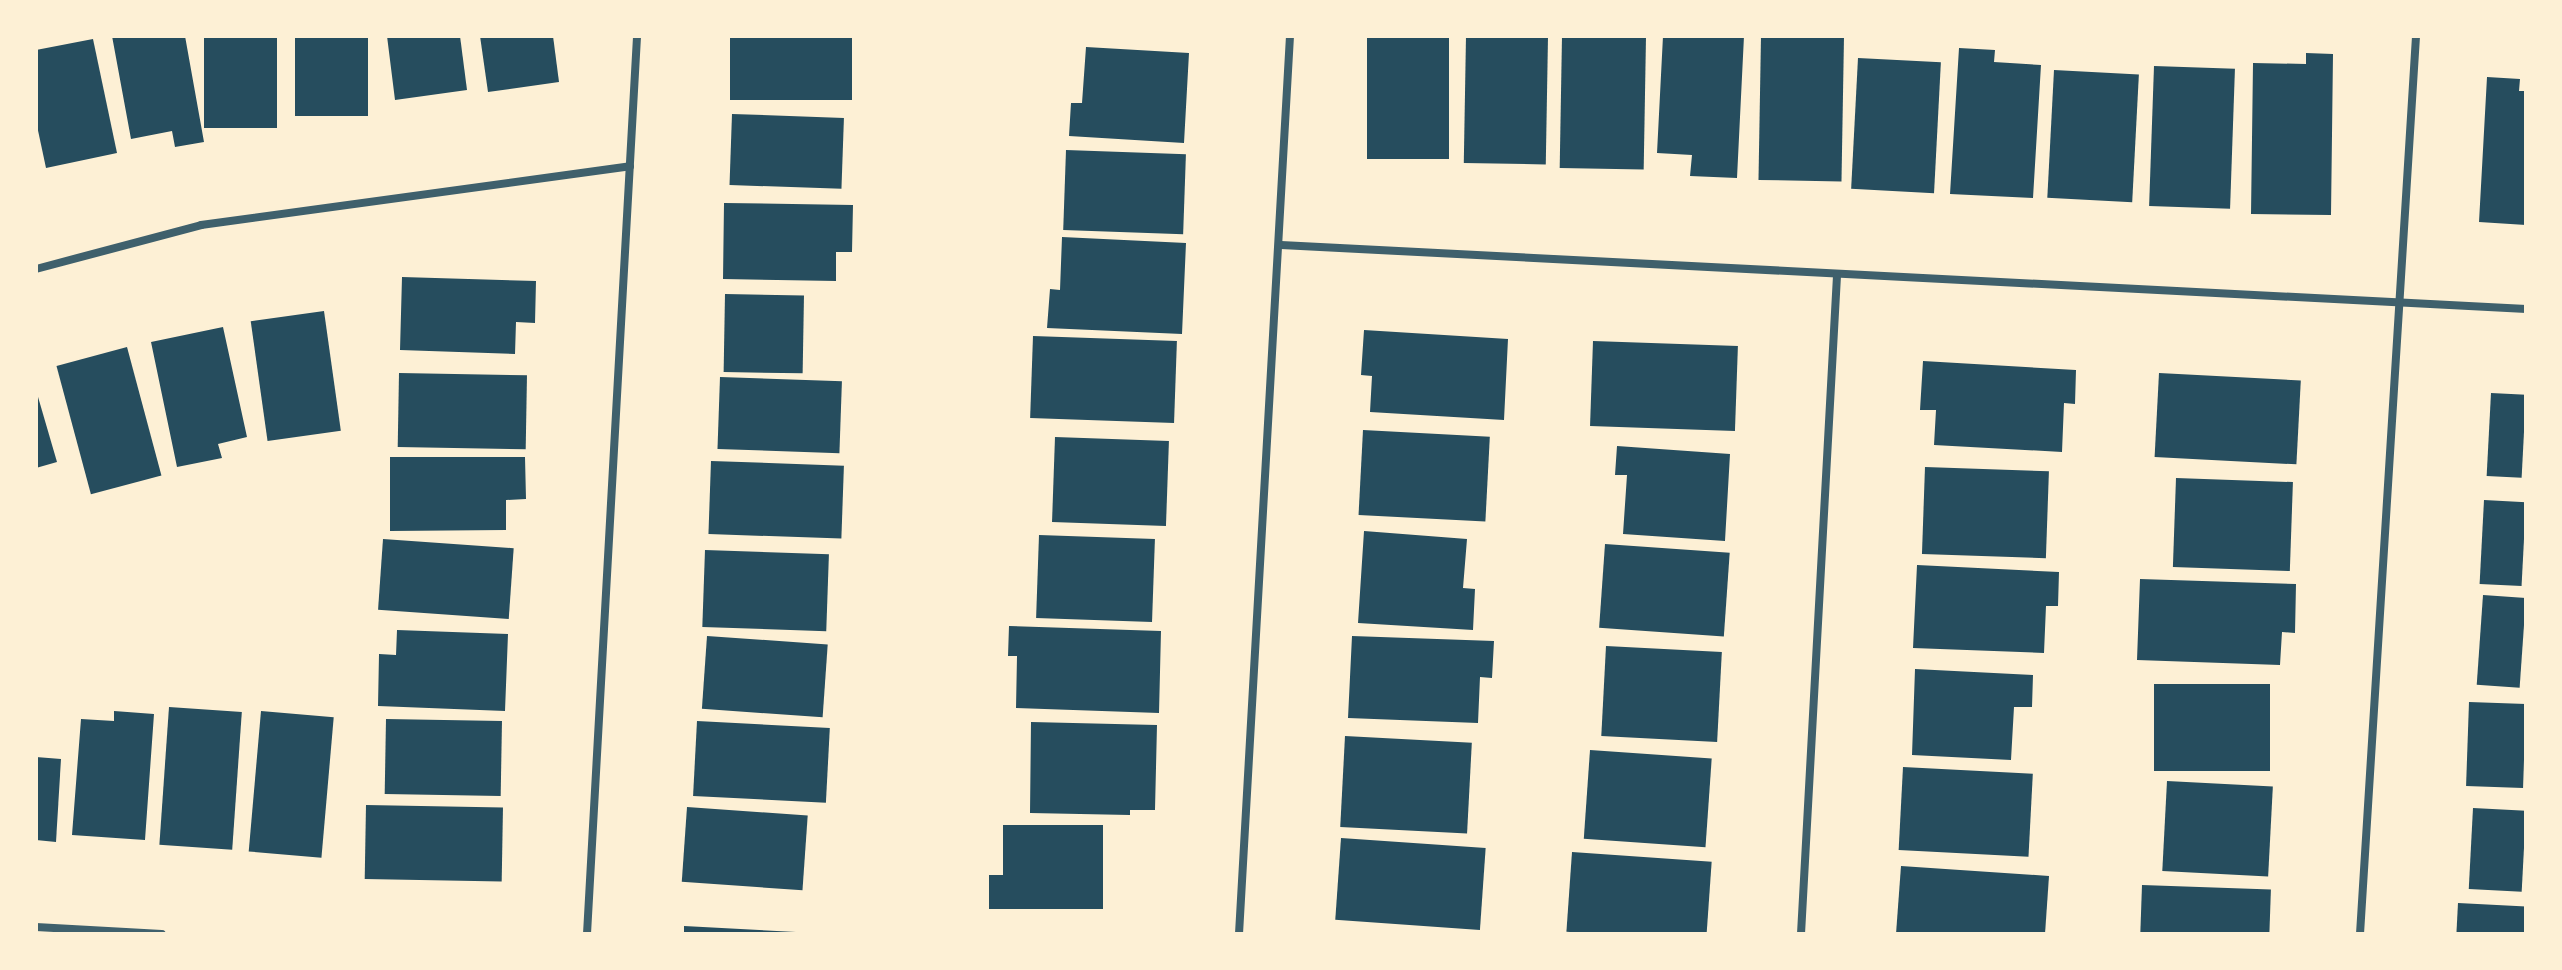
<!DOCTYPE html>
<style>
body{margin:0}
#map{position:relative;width:2562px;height:970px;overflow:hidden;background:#fdf0d5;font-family:"Titillium Web",sans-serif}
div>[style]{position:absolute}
.building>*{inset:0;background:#264d5e;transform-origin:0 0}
.minor>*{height:8px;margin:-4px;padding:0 4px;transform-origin:4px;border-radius:4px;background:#3f606c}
span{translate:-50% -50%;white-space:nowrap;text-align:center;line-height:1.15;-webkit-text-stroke:6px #fdf0d5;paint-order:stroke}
.frame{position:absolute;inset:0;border:38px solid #fdf0d5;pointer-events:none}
</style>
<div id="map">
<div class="building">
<i style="clip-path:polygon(112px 36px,185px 36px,204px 142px,175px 147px,172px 131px,131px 139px)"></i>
<i style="left:204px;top:36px;width:73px;height:92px"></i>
<i style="left:295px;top:36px;width:73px;height:80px"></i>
<i style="clip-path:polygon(387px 36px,460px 36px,467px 90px,395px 100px)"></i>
<i style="clip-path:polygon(480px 36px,553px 36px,559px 82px,488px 92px)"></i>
<i style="left:730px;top:36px;width:122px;height:64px"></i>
<i style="left:1367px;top:36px;width:82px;height:123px"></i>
<i style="left:1466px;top:36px;width:82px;height:127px;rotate:1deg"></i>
<i style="left:1562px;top:36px;width:84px;height:132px;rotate:1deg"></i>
<i style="clip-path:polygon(1663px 36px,1744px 36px,1737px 178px,1690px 176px,1692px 155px,1657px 153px)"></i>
<i style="left:1761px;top:36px;width:83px;height:144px;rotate:1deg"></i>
<i style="clip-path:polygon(93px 39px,117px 153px,46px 168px,36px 121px,36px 50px)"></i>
<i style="clip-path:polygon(1086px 47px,1189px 53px,1184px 143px,1069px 136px,1071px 103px,1082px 103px)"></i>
<i style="clip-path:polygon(1959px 48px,1995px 50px,1994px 62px,2041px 65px,2033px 198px,1950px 194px)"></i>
<i style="clip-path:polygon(2306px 53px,2333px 54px,2331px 215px,2251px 214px,2253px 63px,2306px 64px)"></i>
<i style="left:1858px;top:58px;width:83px;height:131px;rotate:3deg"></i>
<i style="left:2154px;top:66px;width:81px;height:140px;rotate:2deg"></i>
<i style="left:2054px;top:70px;width:85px;height:128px;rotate:3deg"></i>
<i style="clip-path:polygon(2487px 77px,2520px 79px,2519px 91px,2526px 91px,2526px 225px,2479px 222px)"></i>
<i style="left:732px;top:114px;width:112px;height:71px;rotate:2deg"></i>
<i style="left:1066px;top:150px;width:120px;height:80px;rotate:2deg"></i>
<i style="clip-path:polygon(724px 203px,853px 205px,852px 252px,836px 252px,836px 281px,723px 279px)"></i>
<i style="clip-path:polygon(1062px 237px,1186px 243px,1182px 334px,1047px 328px,1050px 289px,1060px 290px)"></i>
<i style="clip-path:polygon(402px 277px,536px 281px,535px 323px,516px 322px,515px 354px,400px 350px)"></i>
<i style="left:725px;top:294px;width:79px;height:78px;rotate:1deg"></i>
<i style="left:324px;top:311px;width:121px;height:74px;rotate:82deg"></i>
<i style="clip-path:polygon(223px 327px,247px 437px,218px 444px,222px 458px,177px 467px,151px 342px)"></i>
<i style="clip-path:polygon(1364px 330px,1508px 339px,1504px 420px,1370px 412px,1372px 376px,1361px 375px)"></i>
<i style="left:1033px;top:336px;width:144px;height:82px;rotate:2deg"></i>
<i style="left:1593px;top:341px;width:145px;height:85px;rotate:2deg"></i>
<i style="left:127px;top:347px;width:133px;height:73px;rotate:75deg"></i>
<i style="clip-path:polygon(1923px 361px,2076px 370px,2075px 404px,2064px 403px,2062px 452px,1934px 445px,1936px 410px,1920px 410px)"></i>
<i style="left:399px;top:373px;width:128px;height:74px;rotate:1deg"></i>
<i style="left:2159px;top:373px;width:142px;height:84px;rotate:3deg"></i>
<i style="left:720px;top:377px;width:122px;height:72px;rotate:2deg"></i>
<i style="clip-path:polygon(36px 390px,57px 462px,36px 468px)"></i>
<i style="left:2491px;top:393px;width:35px;height:83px;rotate:3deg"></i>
<i style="left:1363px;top:430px;width:127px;height:85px;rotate:3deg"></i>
<i style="left:1055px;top:437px;width:114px;height:85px;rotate:2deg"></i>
<i style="clip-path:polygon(1617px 446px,1730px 454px,1725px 541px,1623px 534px,1627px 475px,1615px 475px)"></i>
<i style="clip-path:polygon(390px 457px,525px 457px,526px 499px,506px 500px,506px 530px,390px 531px)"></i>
<i style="left:711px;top:461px;width:133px;height:73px;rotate:2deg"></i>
<i style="left:1925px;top:467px;width:124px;height:87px;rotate:2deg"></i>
<i style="left:2176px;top:478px;width:117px;height:89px;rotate:2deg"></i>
<i style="left:2484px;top:500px;width:42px;height:84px;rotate:3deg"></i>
<i style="clip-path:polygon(1364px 531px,1467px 539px,1463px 588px,1475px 589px,1473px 630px,1358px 623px)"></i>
<i style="left:1039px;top:535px;width:116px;height:83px;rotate:2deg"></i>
<i style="left:383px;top:539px;width:131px;height:71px;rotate:4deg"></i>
<i style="left:1605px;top:544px;width:125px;height:84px;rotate:4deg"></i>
<i style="left:705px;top:550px;width:124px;height:77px;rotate:2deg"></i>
<i style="clip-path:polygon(1917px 565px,2059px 572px,2058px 606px,2046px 606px,2044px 653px,1913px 648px)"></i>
<i style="clip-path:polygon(2140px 579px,2296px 584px,2295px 633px,2282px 632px,2280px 665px,2137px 660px)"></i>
<i style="left:2483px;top:595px;width:43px;height:90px;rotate:4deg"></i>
<i style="clip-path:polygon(1009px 626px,1161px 631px,1159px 713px,1016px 708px,1017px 656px,1008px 656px)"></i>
<i style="clip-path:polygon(397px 630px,508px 634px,505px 711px,378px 706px,379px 654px,396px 655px)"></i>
<i style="left:707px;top:636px;width:121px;height:73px;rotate:4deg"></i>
<i style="clip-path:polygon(1352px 636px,1494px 641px,1492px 678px,1480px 677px,1478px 723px,1348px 718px)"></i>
<i style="left:1606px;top:646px;width:116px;height:90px;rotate:3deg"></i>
<i style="clip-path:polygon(1915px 669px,2033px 675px,2032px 707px,2014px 707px,2011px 760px,1912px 755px)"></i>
<i style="left:2154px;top:684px;width:116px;height:87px"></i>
<i style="left:2469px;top:702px;width:57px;height:84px;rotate:2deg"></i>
<i style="left:169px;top:707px;width:73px;height:138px;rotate:4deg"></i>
<i style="clip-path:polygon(114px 711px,154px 714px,145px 840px,72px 835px,81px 719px,114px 721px)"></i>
<i style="left:261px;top:711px;width:73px;height:141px;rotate:5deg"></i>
<i style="left:386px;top:719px;width:116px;height:75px;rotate:1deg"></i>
<i style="left:697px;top:721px;width:133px;height:75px;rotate:3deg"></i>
<i style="clip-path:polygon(1031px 722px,1157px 725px,1155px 810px,1130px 810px,1130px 815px,1030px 813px)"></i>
<i style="left:1345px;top:736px;width:127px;height:91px;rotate:3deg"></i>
<i style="left:1590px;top:750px;width:122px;height:89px;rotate:4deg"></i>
<i style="clip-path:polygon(36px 757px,61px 759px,56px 842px,36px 840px)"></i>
<i style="left:1903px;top:767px;width:130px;height:83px;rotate:3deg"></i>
<i style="left:2167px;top:781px;width:106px;height:90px;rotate:3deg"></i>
<i style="left:366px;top:805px;width:137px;height:74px;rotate:1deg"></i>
<i style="left:687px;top:807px;width:121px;height:75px;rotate:4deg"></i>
<i style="left:2473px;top:808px;width:53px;height:81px;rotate:3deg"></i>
<i style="clip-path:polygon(1003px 825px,1103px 825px,1103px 909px,989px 909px,989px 875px,1003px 875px)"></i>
<i style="left:1341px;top:838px;width:145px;height:82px;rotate:4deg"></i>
<i style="left:1572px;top:852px;width:140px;height:80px;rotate:4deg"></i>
<i style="clip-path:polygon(1901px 866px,2049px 876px,2045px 934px,1896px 934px)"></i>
<i style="left:2142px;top:885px;width:129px;height:49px;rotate:2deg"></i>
<i style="left:2458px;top:903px;width:68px;height:31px;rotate:3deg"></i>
<i style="clip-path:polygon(684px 926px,796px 932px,796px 934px,684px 934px)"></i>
</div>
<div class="minor">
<i style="left:1281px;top:245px;width:1247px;rotate:2.94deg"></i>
<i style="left:36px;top:269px;width:171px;rotate:-14.9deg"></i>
<i style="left:201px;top:225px;width:433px;rotate:-7.8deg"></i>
<i style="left:36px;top:927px;width:126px;rotate:3.2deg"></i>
<i style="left:587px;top:934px;width:899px;rotate:-86.81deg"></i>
<i style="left:1239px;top:934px;width:899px;rotate:-86.75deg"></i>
<i style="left:1801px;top:934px;width:660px;rotate:-86.87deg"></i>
<i style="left:2360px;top:934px;width:900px;rotate:-86.43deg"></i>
</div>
<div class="frame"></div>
</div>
